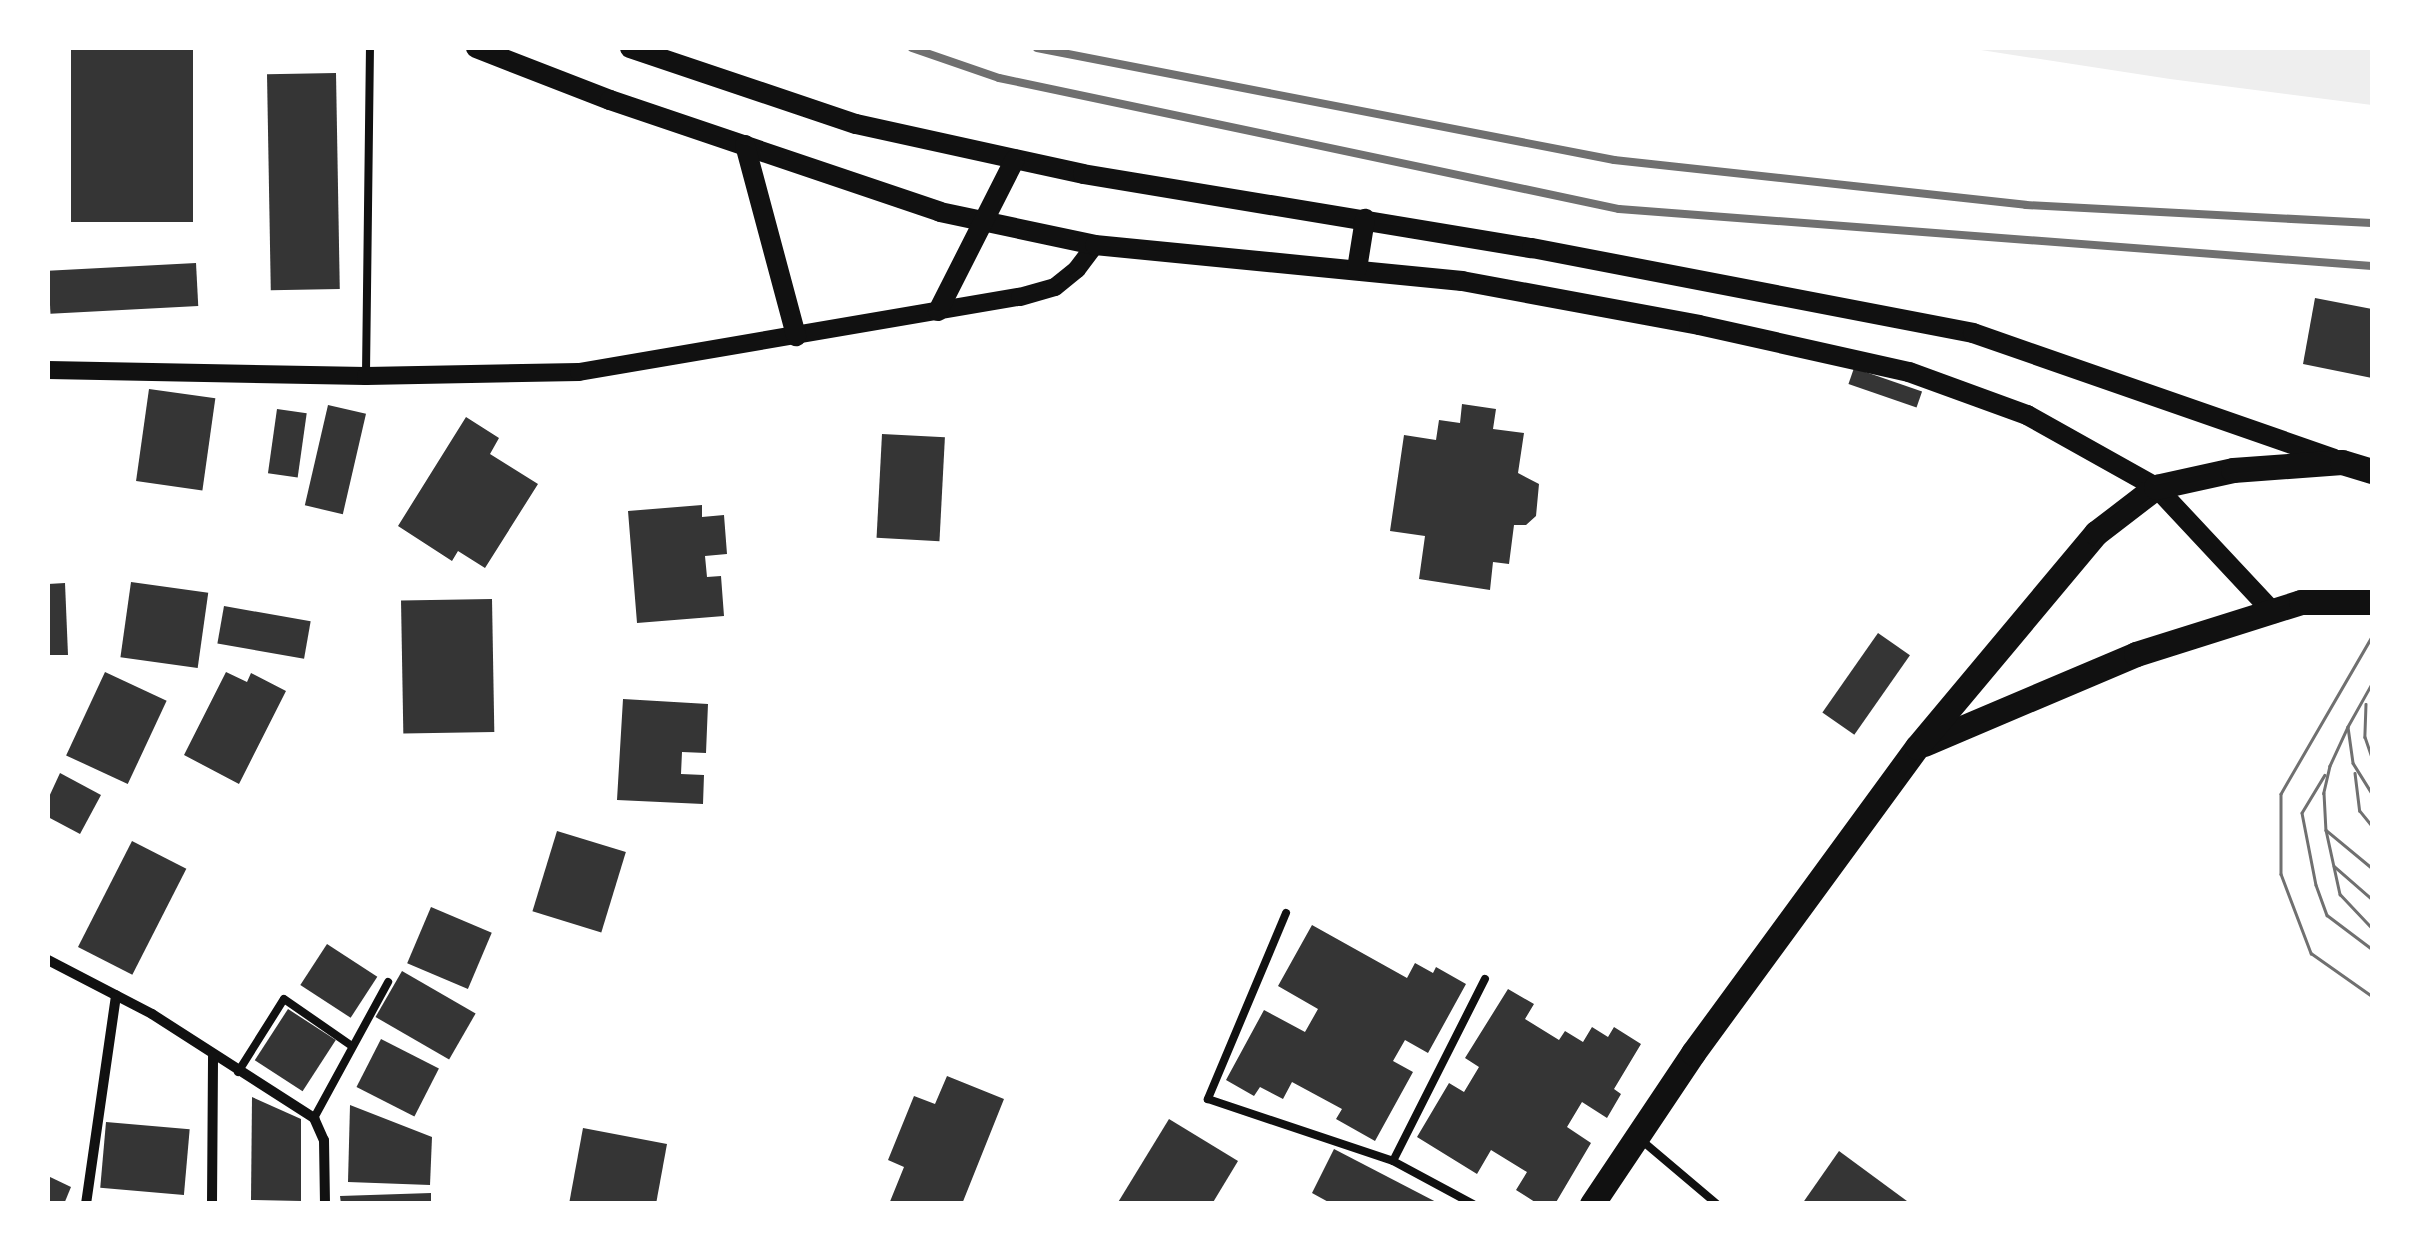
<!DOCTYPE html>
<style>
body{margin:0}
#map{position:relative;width:2420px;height:1251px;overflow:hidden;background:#fff;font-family:"Noto Serif",serif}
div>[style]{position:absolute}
.green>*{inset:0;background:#eee}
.building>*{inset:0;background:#353535;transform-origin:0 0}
.service>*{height:8px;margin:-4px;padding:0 4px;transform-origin:4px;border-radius:4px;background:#111}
.minor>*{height:10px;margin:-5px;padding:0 5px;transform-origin:5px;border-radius:5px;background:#111}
.tertiary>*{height:18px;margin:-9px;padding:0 9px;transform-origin:9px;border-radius:9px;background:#111}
.secondary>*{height:20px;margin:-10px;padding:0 10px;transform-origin:10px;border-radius:10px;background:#111}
.primary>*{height:25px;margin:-12.5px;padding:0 12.5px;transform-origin:12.5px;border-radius:12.5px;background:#111}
.tram>*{height:2.5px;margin:-1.25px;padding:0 1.25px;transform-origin:1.25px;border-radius:1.25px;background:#707070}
.rail>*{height:8px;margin:-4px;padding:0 4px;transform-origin:4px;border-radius:4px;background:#707070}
span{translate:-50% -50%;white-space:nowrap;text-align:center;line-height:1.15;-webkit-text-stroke:10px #fff;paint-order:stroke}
.frame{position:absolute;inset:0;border:50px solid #fff;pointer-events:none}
</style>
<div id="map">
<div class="green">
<i style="clip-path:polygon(1968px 48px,2372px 48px,2372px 105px,2170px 79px)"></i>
</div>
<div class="building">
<i style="left:71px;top:48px;width:122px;height:174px"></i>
<i style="left:336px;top:73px;width:216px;height:69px;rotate:89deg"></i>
<i style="left:196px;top:263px;width:43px;height:148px;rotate:87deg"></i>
<i style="clip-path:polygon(2315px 298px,2372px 309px,2372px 378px,2303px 364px)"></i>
<i style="left:1854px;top:368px;width:72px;height:17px;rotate:19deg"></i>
<i style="left:149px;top:389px;width:67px;height:93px;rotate:8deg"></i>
<i style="clip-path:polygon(1462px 404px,1496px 409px,1493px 429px,1524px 433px,1518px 473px,1539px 484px,1536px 516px,1526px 525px,1514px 525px,1509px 564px,1493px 562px,1490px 590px,1419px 579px,1425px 536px,1390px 531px,1404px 435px,1436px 440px,1439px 420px,1460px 423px)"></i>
<i style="left:328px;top:405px;width:39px;height:103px;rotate:13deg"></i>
<i style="left:277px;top:409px;width:30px;height:65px;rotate:8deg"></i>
<i style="clip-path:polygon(466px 417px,499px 438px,490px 454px,538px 484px,485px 568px,458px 551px,452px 561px,398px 526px)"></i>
<i style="left:882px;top:434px;width:63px;height:104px;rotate:3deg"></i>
<i style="clip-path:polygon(702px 505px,702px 517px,724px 515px,727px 554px,705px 556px,707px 577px,721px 576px,724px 616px,637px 623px,628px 511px)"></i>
<i style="left:131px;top:582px;width:78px;height:76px;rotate:8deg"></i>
<i style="clip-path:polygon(65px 583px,68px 655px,48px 655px,48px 584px)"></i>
<i style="left:492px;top:599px;width:133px;height:91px;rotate:89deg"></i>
<i style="left:224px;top:606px;width:88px;height:38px;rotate:10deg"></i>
<i style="left:1878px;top:633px;width:39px;height:97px;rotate:35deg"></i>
<i style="left:105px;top:672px;width:68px;height:92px;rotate:25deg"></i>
<i style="clip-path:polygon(226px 672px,247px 682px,251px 673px,286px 691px,239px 784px,184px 755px)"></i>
<i style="clip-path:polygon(623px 699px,708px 704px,706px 753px,682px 752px,681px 774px,704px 775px,703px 804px,617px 800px)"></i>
<i style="clip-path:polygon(60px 773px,101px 795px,80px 834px,48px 817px,48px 799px)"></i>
<i style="left:557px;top:831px;width:72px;height:84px;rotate:17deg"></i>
<i style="left:132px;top:841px;width:61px;height:119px;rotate:27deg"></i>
<i style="left:431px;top:907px;width:66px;height:61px;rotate:23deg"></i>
<i style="clip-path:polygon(1312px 925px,1407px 978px,1415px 963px,1433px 973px,1436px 967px,1466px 984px,1428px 1053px,1405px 1040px,1393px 1061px,1413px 1072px,1375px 1141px,1336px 1119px,1342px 1109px,1292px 1082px,1283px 1099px,1260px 1087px,1254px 1096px,1226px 1080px,1264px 1010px,1305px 1032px,1318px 1009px,1278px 986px)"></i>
<i style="left:327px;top:944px;width:60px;height:49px;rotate:33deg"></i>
<i style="left:402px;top:971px;width:85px;height:53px;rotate:30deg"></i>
<i style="clip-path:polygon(1508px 989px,1534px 1004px,1525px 1019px,1559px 1040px,1565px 1031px,1583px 1042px,1592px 1027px,1608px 1037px,1614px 1027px,1641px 1044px,1614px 1089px,1621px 1094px,1607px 1118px,1582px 1102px,1567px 1127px,1591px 1143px,1555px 1204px,1538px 1204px,1516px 1190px,1527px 1172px,1491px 1150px,1477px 1174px,1417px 1137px,1449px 1083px,1464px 1092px,1479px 1067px,1465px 1058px)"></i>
<i style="left:288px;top:1009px;width:57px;height:61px;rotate:33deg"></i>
<i style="left:381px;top:1039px;width:65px;height:54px;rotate:27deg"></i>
<i style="clip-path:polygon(947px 1076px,1004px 1099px,962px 1204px,889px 1204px,904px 1167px,888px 1160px,914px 1096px,935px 1104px)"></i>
<i style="clip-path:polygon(252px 1097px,301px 1119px,301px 1201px,251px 1200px)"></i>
<i style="clip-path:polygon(350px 1105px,432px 1137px,430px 1185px,348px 1182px)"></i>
<i style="clip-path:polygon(1169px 1119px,1238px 1161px,1212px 1204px,1117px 1204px)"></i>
<i style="left:106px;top:1122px;width:84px;height:66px;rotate:5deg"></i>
<i style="clip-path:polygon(583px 1128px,667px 1144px,656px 1204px,569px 1204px)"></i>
<i style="clip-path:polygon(1334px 1149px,1440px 1204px,1332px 1204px,1312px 1193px)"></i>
<i style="clip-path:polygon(1839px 1151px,1911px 1204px,1802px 1204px)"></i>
<i style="clip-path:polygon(48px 1176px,71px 1187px,64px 1204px,48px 1204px)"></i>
<i style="clip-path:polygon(431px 1193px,431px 1204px,341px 1204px,340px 1196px)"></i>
</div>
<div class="service">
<i style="left:366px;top:373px;width:325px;rotate:-89.3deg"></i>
<i style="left:1286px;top:913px;width:202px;rotate:112.8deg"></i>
<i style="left:1208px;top:1099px;width:195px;rotate:18.5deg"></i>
<i style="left:1393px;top:1161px;width:91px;rotate:28.3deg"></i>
<i style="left:238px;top:1072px;width:86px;rotate:-57.8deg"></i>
<i style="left:284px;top:999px;width:83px;rotate:34.7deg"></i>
<i style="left:314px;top:1118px;width:155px;rotate:-61.4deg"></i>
<i style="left:1640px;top:1139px;width:101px;rotate:40.2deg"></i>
<i style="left:1393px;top:1161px;width:204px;rotate:-63.2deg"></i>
</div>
<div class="minor">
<i style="left:48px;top:960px;width:117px;rotate:27.4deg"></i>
<i style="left:152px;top:1014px;width:193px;rotate:32.7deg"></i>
<i style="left:314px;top:1118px;width:24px;rotate:66deg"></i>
<i style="left:324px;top:1140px;width:64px;rotate:89.1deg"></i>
<i style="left:86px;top:1204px;width:211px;rotate:-81.8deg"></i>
<i style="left:212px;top:1204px;width:149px;rotate:-89.6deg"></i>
</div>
<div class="tertiary">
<i style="left:48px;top:370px;width:318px;rotate:1.1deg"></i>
<i style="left:366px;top:376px;width:213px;rotate:-1.1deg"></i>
<i style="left:579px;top:372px;width:447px;rotate:-9.7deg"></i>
<i style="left:1020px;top:297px;width:36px;rotate:-16deg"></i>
<i style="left:1055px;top:287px;width:28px;rotate:-39deg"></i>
<i style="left:1077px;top:269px;width:30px;rotate:-53deg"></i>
</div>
<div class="secondary">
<i style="left:476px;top:48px;width:144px;rotate:21.2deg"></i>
<i style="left:610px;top:100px;width:348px;rotate:18.7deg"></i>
<i style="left:940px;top:212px;width:158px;rotate:12deg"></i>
<i style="left:1095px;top:245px;width:369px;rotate:5.6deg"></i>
<i style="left:1462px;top:281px;width:241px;rotate:10.5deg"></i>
<i style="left:1699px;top:325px;width:215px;rotate:12.6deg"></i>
<i style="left:1909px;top:372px;width:126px;rotate:20deg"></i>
<i style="left:2027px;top:415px;width:148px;rotate:29.2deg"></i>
<i style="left:2156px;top:487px;width:173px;rotate:46.9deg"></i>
<i style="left:630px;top:48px;width:238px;rotate:18.6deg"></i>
<i style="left:856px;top:124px;width:232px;rotate:12.4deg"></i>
<i style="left:1083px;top:174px;width:455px;rotate:9.4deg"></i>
<i style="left:1532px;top:248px;width:449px;rotate:10.9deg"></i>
<i style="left:1973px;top:333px;width:382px;rotate:19.2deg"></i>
<i style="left:745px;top:145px;width:198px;rotate:75deg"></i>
<i style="left:1357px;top:269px;width:51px;rotate:-80.9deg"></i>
<i style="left:938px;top:311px;width:170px;rotate:-63.1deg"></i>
</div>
<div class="primary">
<i style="left:1924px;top:744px;width:230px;rotate:-23deg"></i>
<i style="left:2136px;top:654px;width:173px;rotate:-17.5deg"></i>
<i style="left:2301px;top:602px;width:71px"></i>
<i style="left:1592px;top:1204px;width:182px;rotate:-56.2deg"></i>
<i style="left:1693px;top:1053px;width:379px;rotate:-53.8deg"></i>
<i style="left:1917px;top:747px;width:279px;rotate:-50.1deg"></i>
<i style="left:2096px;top:533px;width:76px;rotate:-37.5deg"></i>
<i style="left:2156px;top:487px;width:79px;rotate:-12.4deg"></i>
<i style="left:2233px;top:470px;width:109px;rotate:-4.2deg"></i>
<i style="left:2342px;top:462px;width:31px;rotate:17deg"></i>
</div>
<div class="tram">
<i style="left:2372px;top:637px;width:181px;rotate:120.1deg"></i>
<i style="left:2281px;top:794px;width:80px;rotate:90deg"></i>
<i style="left:2281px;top:874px;width:85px;rotate:69.2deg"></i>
<i style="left:2311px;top:953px;width:75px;rotate:35.2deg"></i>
<i style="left:2372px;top:684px;width:49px;rotate:119.2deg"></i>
<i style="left:2348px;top:727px;width:36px;rotate:82deg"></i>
<i style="left:2353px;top:763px;width:36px;rotate:58deg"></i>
<i style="left:2366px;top:704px;width:33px;rotate:92deg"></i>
<i style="left:2365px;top:737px;width:21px;rotate:71deg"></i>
<i style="left:2348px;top:727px;width:43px;rotate:114.8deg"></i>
<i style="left:2330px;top:766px;width:28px;rotate:103deg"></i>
<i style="left:2324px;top:793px;width:37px;rotate:87deg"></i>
<i style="left:2326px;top:830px;width:66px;rotate:77.7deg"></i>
<i style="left:2340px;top:894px;width:47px;rotate:46.7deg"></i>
<i style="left:2355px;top:773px;width:38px;rotate:83deg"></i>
<i style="left:2360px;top:811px;width:19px;rotate:51deg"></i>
<i style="left:2325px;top:775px;width:44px;rotate:121.2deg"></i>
<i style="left:2302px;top:813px;width:73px;rotate:79deg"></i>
<i style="left:2316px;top:885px;width:32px;rotate:70deg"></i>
<i style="left:2327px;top:915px;width:56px;rotate:37.1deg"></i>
<i style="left:2326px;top:830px;width:60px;rotate:39.6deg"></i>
<i style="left:2334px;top:866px;width:50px;rotate:41deg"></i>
</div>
<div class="rail">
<i style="left:912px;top:48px;width:92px;rotate:19deg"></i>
<i style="left:999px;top:78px;width:634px;rotate:11.93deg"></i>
<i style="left:1619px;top:209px;width:755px;rotate:4.33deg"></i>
<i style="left:1037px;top:48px;width:588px;rotate:10.98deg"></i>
<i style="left:1614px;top:160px;width:414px;rotate:6.2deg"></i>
<i style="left:2026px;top:205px;width:346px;rotate:3deg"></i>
</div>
<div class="frame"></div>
</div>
